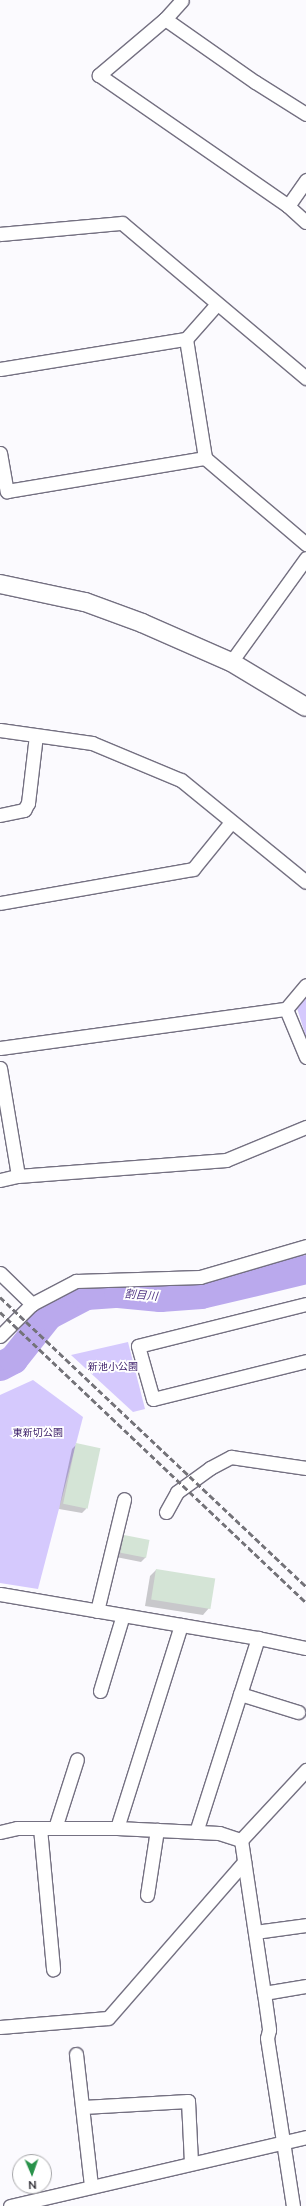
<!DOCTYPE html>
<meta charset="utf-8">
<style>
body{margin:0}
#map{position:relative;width:306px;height:2206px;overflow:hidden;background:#fbfafe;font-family:Mulish,"Noto Sans JP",sans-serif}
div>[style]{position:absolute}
.green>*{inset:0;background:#d5c9fd}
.shadow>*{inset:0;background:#0003}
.river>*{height:29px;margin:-14.5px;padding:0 14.5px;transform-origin:14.5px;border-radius:14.5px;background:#baa9ed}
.building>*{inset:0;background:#d4e4d6;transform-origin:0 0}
.roads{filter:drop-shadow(1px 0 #747081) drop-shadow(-1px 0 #747081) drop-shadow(0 1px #747081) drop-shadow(0 -1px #747081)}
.street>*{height:13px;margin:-6.5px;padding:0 6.5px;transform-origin:6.5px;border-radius:6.5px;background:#fff}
.secondary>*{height:18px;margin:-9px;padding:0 9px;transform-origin:9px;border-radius:9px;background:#fff}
.rail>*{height:3px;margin-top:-1.5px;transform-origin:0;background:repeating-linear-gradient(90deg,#737278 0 6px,transparent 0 9px)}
span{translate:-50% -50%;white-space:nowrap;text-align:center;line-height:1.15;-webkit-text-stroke:3.5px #fff;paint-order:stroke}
.park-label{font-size:10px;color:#381a67}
.water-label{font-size:11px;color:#513685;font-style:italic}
.north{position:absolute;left:12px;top:2154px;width:40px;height:40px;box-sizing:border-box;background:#fff;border:1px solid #a6a6a9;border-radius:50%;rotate:178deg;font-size:11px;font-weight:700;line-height:16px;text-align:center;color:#212027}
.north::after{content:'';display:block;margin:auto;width:14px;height:18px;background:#29924a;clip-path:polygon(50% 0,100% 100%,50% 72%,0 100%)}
</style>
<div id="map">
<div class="green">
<i style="clip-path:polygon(306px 997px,306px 1037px,297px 1008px)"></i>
<i style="clip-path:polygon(128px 1342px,145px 1409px,133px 1412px,71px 1355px)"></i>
<i style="clip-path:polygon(33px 1380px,83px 1417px,38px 1589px,0 1583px,0 1395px)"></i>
</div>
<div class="shadow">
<i style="clip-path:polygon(77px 1444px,86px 1509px,82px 1513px,59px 1509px,72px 1449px)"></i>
<i style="clip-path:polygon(124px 1536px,146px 1557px,141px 1562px,116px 1557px,119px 1540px)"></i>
<i style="clip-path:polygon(156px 1570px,209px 1608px,203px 1615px,145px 1606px,150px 1576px)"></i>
</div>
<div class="river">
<i style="left:0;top:1366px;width:15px;rotate:-28deg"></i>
<i style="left:13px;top:1359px;width:56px;rotate:-51.5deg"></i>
<i style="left:48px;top:1315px;width:43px;rotate:-27.8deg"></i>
<i style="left:86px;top:1295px;width:32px;rotate:-4deg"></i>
<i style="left:118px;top:1293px;width:42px;rotate:5.4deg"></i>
<i style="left:160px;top:1297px;width:41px;rotate:-4.2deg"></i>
<i style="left:201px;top:1294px;width:108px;rotate:-13.4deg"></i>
</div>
<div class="building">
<i style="left:76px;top:1443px;width:25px;height:62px;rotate:12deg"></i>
<i style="left:124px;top:1535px;width:26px;height:18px;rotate:11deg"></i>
<i style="left:156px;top:1569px;width:60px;height:31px;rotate:9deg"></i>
</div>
<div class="roads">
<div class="street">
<i style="left:165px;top:19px;width:25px;rotate:-48deg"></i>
<i style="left:306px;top:114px;width:60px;rotate:-147.9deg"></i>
<i style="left:255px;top:82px;width:110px;rotate:-145deg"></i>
<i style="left:165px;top:19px;width:87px;rotate:139.7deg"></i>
<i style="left:99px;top:75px;width:230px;rotate:34.7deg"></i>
<i style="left:288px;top:206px;width:24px;rotate:42deg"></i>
<i style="left:288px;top:206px;width:32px;rotate:-55deg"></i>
<i style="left:0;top:234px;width:122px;rotate:-5.2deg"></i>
<i style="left:122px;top:223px;width:241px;rotate:40.1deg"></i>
<i style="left:186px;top:339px;width:121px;rotate:80.9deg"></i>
<i style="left:0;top:369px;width:188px;rotate:-9.2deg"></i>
<i style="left:186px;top:339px;width:47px;rotate:-48.5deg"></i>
<i style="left:0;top:453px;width:39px;rotate:80deg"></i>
<i style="left:7px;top:491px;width:201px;rotate:-9.5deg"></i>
<i style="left:205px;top:458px;width:133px;rotate:40.4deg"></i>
<i style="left:231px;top:662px;width:128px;rotate:-54.2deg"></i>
<i style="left:0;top:730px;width:93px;rotate:8deg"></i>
<i style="left:92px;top:743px;width:96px;rotate:22.6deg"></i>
<i style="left:181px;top:780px;width:161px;rotate:39.2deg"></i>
<i style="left:0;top:815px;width:25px;rotate:-12deg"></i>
<i style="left:24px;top:810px;width:8px;rotate:-60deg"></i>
<i style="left:28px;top:803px;width:68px;rotate:-83.3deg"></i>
<i style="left:0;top:903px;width:196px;rotate:-10deg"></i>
<i style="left:193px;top:869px;width:60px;rotate:-51deg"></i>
<i style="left:286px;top:1009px;width:52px;rotate:67.4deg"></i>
<i style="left:0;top:1048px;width:289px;rotate:-7.8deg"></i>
<i style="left:286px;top:1009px;width:31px;rotate:-50deg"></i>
<i style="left:0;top:1068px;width:109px;rotate:80.5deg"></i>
<i style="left:18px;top:1176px;width:209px;rotate:-4.4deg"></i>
<i style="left:226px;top:1160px;width:87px;rotate:-22.4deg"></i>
<i style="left:0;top:1180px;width:18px;rotate:-13deg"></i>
<i style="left:0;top:1273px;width:45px;rotate:44.1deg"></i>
<i style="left:306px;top:1304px;width:173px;rotate:166deg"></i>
<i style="left:138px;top:1346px;width:55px;rotate:74.2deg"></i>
<i style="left:153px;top:1399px;width:158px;rotate:-13.9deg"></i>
<i style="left:0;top:1336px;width:45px;rotate:-45deg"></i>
<i style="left:32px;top:1304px;width:50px;rotate:-27.6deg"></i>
<i style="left:76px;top:1281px;width:124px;rotate:-1.8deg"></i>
<i style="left:200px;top:1277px;width:110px;rotate:-16.3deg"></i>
<i style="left:166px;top:1512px;width:23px;rotate:-61deg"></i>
<i style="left:177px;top:1492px;width:41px;rotate:-36deg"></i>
<i style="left:210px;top:1468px;width:24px;rotate:-28deg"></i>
<i style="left:231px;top:1457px;width:76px;rotate:8.3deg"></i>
<i style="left:0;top:1594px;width:262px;rotate:9.7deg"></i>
<i style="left:258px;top:1638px;width:49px;rotate:11.8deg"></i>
<i style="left:97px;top:1611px;width:115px;rotate:-76.4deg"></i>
<i style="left:100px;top:1691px;width:79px;rotate:-73.2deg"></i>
<i style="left:240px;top:1694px;width:61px;rotate:17.2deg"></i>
<i style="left:40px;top:1828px;width:142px;rotate:84.7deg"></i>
<i style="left:55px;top:1828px;width:72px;rotate:-72.3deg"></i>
<i style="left:117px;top:1828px;width:213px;rotate:-72.5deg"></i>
<i style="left:0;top:1832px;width:17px;rotate:-13deg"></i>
<i style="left:17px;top:1828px;width:100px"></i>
<i style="left:117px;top:1828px;width:102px;rotate:2.8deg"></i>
<i style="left:219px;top:1833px;width:23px;rotate:18deg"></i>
<i style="left:196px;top:1832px;width:204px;rotate:-72.3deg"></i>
<i style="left:241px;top:1840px;width:155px;rotate:81.5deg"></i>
<i style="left:264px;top:1993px;width:37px;rotate:82deg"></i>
<i style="left:269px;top:2030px;width:8px;rotate:104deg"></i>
<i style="left:267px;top:2038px;width:170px;rotate:81.2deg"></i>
<i style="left:241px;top:1840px;width:96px;rotate:-47.1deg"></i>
<i style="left:147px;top:1895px;width:66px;rotate:-81.3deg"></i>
<i style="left:255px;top:1932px;width:51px;rotate:-7.8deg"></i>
<i style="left:264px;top:1993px;width:43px;rotate:-9.5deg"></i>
<i style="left:0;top:2027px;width:108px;rotate:-4.8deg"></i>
<i style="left:108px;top:2018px;width:207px;rotate:-48.9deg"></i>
<i style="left:76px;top:2054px;width:132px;rotate:83.5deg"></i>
<i style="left:83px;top:2107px;width:105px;rotate:-3.3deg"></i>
<i style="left:188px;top:2101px;width:61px;rotate:87.2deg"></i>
<i style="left:10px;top:2206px;width:304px;rotate:-13.1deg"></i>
</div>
<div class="secondary">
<i style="left:0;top:584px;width:87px;rotate:12deg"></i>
<i style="left:85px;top:602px;width:61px;rotate:20.2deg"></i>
<i style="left:142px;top:623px;width:97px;rotate:23.7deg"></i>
<i style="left:231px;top:662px;width:87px;rotate:31deg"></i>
</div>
</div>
<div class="rail">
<i style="left:0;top:1297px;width:421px;rotate:43.4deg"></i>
<i style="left:0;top:1312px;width:422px;rotate:43.5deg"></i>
</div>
<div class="park-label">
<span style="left:113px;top:1367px">新池小公園</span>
<span style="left:38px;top:1433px">東新切公園</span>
</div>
<div class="water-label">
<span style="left:141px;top:1295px;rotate:5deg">割目川</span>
</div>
<div class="north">N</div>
</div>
